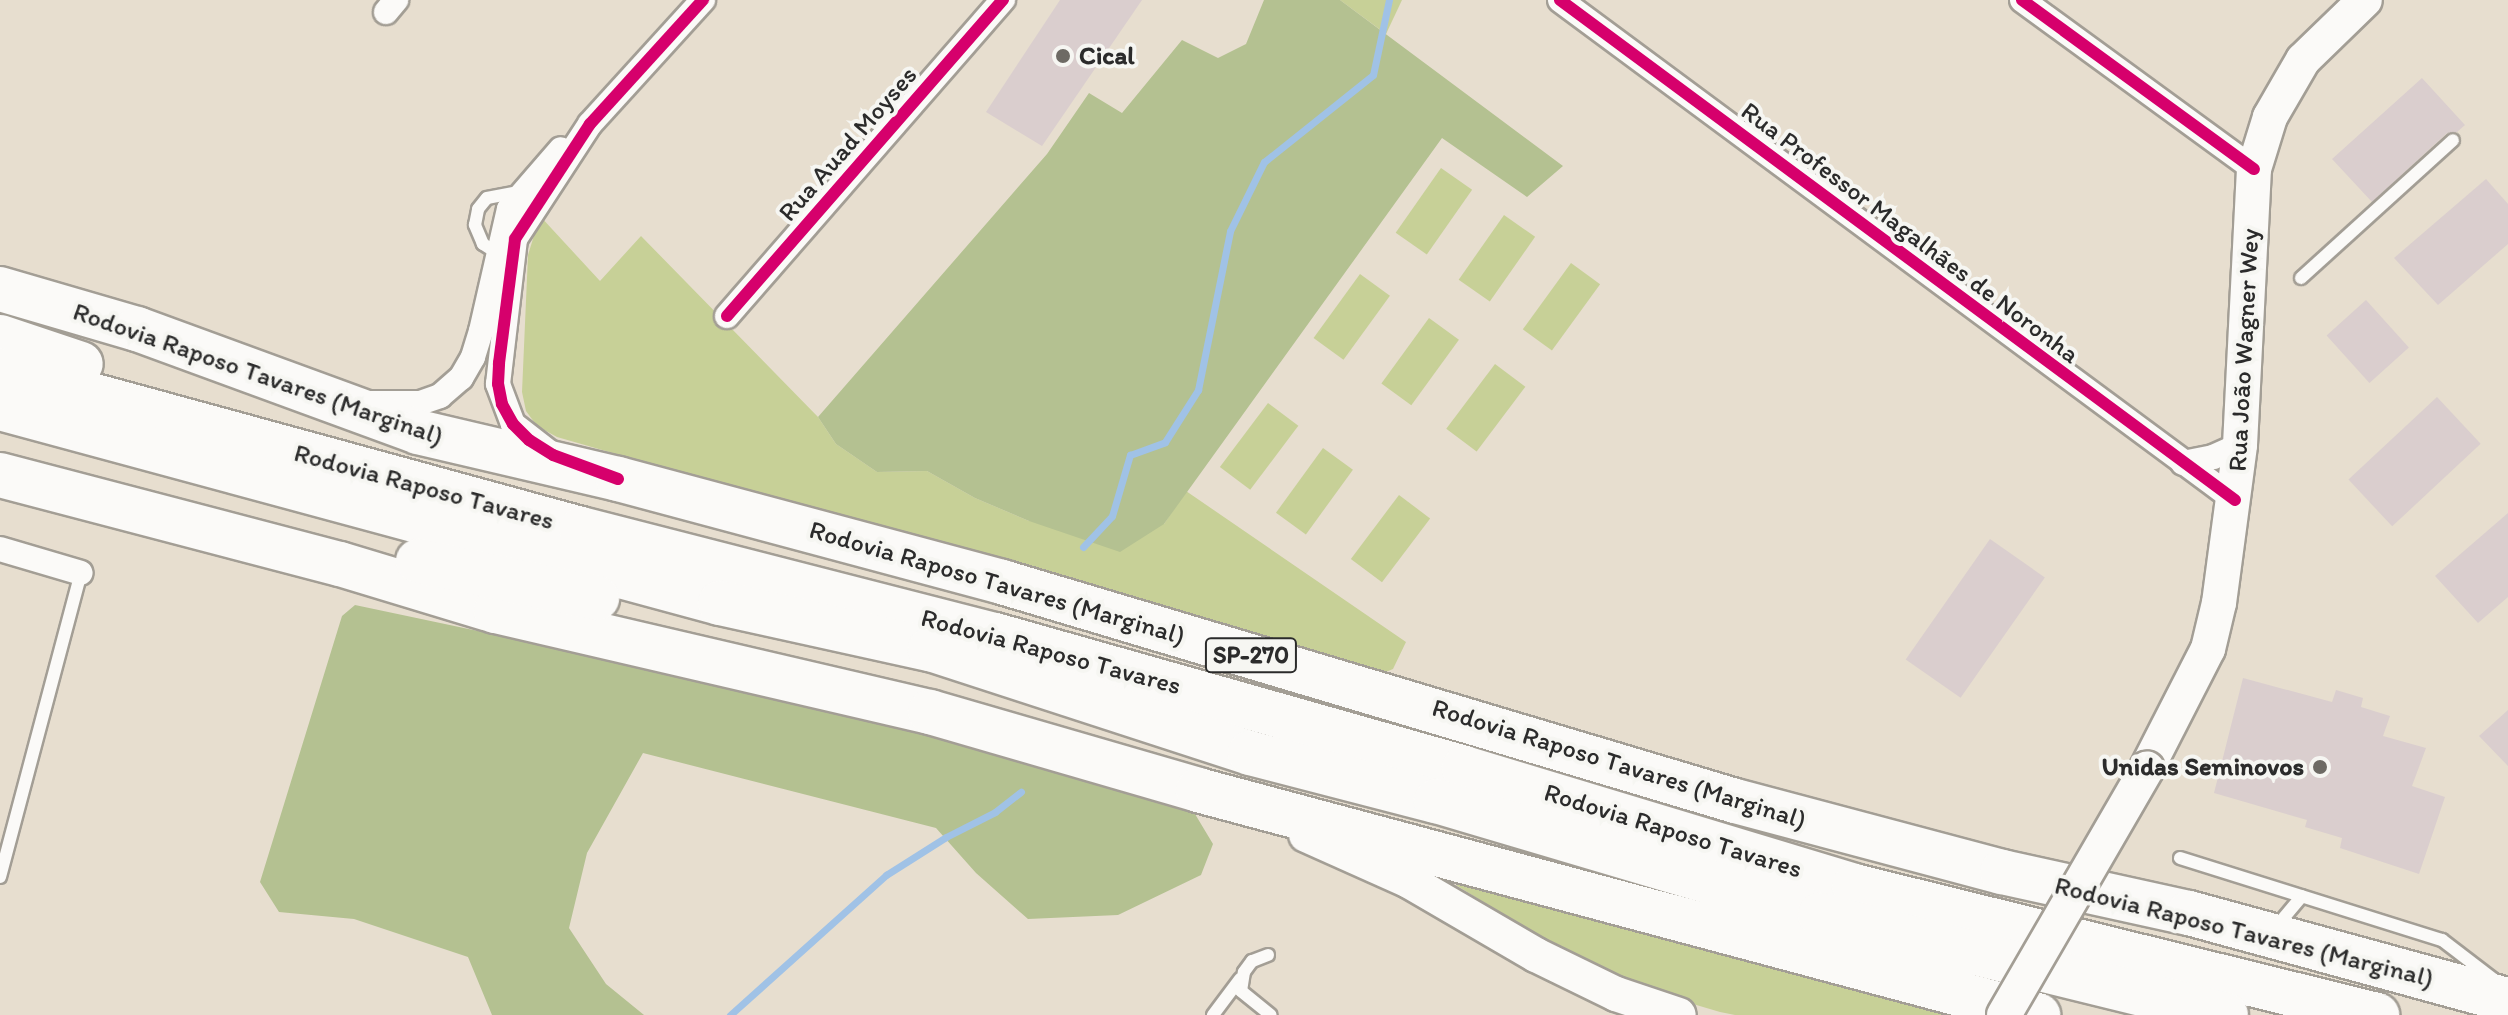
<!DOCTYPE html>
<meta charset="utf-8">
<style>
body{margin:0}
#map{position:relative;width:2508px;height:1015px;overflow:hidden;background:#e7decf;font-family:Itim,sans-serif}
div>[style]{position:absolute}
.green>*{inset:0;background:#c7d097;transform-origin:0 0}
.forest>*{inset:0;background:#b4c191}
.stream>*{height:7px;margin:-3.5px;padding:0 3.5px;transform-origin:3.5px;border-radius:3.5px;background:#a0c2e6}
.building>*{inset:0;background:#dacece;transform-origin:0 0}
.roads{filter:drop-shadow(2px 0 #a39e95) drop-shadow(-2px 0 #a39e95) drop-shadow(0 2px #a39e95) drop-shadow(0 -2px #a39e95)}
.lane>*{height:12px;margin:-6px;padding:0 6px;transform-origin:6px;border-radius:6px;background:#fbfaf8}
.street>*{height:24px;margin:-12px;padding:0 12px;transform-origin:12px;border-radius:12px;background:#fbfaf8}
.secondary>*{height:34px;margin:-17px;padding:0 17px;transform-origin:17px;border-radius:17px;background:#fbfaf8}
.highway>*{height:44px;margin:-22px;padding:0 22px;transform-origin:22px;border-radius:22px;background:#fbfaf8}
.bridges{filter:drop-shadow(2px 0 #a39e95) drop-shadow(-2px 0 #a39e95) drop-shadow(0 2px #a39e95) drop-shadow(0 -2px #a39e95)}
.secondary-bridge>*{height:34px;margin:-17px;padding:0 17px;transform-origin:17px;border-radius:17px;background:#fbfaf8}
.cycleway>*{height:12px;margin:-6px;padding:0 6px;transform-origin:6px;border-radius:6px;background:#d6006c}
.dots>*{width:22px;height:22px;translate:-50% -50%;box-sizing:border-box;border:4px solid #f6f6f2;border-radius:50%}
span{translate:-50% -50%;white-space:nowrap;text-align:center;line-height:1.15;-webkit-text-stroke:8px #f6f6f2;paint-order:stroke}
.shield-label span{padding:2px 6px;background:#f6f6f2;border:2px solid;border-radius:6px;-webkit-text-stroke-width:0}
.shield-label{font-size:24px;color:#2b2b2b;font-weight:700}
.poi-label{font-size:26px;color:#2b2b2b;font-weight:700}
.left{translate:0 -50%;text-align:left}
.right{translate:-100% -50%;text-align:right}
.street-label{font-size:26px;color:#2b2b2b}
</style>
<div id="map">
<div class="green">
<i style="clip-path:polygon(1340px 0,1402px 0,1386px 34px)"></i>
<i style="left:1441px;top:168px;width:38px;height:79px;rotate:35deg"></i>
<i style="left:1504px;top:215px;width:38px;height:79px;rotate:35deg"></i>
<i style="clip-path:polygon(540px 216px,600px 281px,641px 236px,818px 417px,836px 444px,877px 472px,927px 471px,975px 498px,1029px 521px,1164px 524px,1186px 491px,1406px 642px,1393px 669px,1381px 674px,557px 437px,537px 426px,526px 411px,522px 392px,528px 255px)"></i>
<i style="left:1571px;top:263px;width:36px;height:82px;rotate:36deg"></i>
<i style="left:1360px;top:274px;width:37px;height:79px;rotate:36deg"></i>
<i style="left:1429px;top:318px;width:37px;height:81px;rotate:36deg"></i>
<i style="left:1495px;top:364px;width:38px;height:81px;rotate:37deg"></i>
<i style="left:1268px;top:403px;width:38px;height:80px;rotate:37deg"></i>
<i style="left:1323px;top:448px;width:37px;height:80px;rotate:36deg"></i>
<i style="left:1399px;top:495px;width:39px;height:80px;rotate:37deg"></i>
<i style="clip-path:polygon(1459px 881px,1969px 1015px,1735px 1015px,1720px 1012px,1639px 988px,1565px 953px,1456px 885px)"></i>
</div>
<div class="forest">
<i style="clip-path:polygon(1264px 0,1340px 0,1563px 166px,1527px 197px,1442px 138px,1164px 524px,1120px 552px,1029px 521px,975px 498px,927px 471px,877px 472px,836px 444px,818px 417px,1047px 154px,1089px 93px,1122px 113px,1182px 40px,1218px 58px,1246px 44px)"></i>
<i style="clip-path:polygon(355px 605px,871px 714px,1105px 781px,1195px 814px,1213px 844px,1201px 875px,1118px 915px,1028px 919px,976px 873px,936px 828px,643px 753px,587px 853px,569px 928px,606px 984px,644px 1015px,492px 1015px,468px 957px,354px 919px,279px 912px,260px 882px,342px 616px)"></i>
</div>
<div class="stream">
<i style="left:1083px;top:547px;width:42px;rotate:-46.9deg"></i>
<i style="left:1112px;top:516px;width:64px;rotate:-73.6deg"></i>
<i style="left:1130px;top:455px;width:37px;rotate:-20deg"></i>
<i style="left:1165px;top:442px;width:62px;rotate:-57.6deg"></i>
<i style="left:1198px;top:390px;width:162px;rotate:-78.6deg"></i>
<i style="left:1230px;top:231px;width:77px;rotate:-63.8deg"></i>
<i style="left:1264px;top:162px;width:139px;rotate:-38.6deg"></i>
<i style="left:1373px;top:75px;width:77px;rotate:-78deg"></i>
<i style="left:730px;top:1015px;width:210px;rotate:-41.9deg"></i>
<i style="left:886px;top:875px;width:71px;rotate:-32.3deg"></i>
<i style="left:946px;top:837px;width:55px;rotate:-27deg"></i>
<i style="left:995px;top:812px;width:33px;rotate:-38deg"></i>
</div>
<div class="building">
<i style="clip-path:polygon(1060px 0,1142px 0,1042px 146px,986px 112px)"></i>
<i style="clip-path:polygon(2422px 78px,2465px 125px,2457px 132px,2447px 133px,2372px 202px,2332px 159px)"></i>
<i style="clip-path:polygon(2486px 179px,2508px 204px,2508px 244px,2438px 305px,2394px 258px)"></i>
<i style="left:2366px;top:300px;width:64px;height:53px;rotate:48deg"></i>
<i style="left:2437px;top:397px;width:64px;height:121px;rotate:47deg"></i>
<i style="clip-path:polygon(2508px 513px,2508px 597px,2478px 623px,2435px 576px)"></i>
<i style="left:1990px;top:539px;width:67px;height:147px;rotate:35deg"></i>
<i style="clip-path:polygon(2243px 678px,2332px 702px,2336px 690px,2363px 698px,2361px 707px,2390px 716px,2383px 736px,2426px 748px,2412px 786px,2445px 797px,2419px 874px,2340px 848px,2342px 838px,2305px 827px,2307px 820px,2214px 793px)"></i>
<i style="clip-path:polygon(2508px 710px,2508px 766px,2479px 736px)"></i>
</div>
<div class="roads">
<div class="lane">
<i style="left:497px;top:253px;width:17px;rotate:-147deg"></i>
<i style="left:483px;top:244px;width:21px;rotate:-113deg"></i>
<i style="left:475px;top:225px;width:16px;rotate:-79deg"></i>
<i style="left:478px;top:209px;width:14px;rotate:-51deg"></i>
<i style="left:487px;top:198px;width:31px;rotate:-11deg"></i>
<i style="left:2301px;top:278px;width:205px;rotate:-42.2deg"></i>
<i style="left:2180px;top:858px;width:275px;rotate:17.4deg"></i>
<i style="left:2442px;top:940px;width:64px;rotate:37.4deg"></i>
<i style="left:0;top:877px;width:315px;rotate:-75.1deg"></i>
<i style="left:2276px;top:927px;width:40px;rotate:-50deg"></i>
<i style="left:1268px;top:955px;width:17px;rotate:159deg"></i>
<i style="left:1252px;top:961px;width:14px;rotate:126deg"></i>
<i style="left:1244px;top:972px;width:19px;rotate:99deg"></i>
<i style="left:1241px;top:991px;width:38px;rotate:39deg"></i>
<i style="left:1213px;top:1015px;width:45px;rotate:-53.1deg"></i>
</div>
<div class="street">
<i style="left:1560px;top:0;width:840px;rotate:36.53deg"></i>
<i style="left:2022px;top:0;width:287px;rotate:36.1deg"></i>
<i style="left:386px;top:12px;width:16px;rotate:-50deg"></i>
<i style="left:727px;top:316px;width:420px;rotate:-48.9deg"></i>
<i style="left:370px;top:403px;width:50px"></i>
<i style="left:420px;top:403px;width:21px;rotate:-19deg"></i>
<i style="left:440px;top:396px;width:28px;rotate:-41deg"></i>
<i style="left:461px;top:378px;width:24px;rotate:-60deg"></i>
<i style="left:473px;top:357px;width:27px;rotate:-73deg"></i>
<i style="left:481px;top:331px;width:125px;rotate:-77.1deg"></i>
<i style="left:509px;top:209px;width:79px;rotate:-49.1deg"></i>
<i style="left:549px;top:452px;width:46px;rotate:-142.1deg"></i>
<i style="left:513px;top:424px;width:43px;rotate:-110.6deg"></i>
<i style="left:498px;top:384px;width:146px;rotate:-83.3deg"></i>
<i style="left:515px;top:239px;width:137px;rotate:-56.9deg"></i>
<i style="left:590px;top:124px;width:168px;rotate:-47.7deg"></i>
<i style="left:2183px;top:463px;width:31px;rotate:-11deg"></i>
<i style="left:2213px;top:457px;width:30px;rotate:-24deg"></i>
<i style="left:0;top:549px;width:84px;rotate:16.5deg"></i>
</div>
<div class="secondary">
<i style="left:2147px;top:768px;width:134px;rotate:-62.9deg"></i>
<i style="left:2208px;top:649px;width:47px;rotate:-76.6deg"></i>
<i style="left:2219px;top:603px;width:159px;rotate:-82.4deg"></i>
<i style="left:2240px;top:445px;width:276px;rotate:-87.1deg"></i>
<i style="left:2254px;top:169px;width:54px;rotate:-72.9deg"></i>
<i style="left:2270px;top:117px;width:66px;rotate:-59.9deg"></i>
<i style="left:2303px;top:60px;width:86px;rotate:-44.1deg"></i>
<i style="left:1306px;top:835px;width:113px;rotate:24.1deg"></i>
<i style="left:1409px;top:881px;width:147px;rotate:30.2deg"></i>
<i style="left:1536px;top:955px;width:89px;rotate:26deg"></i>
<i style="left:1616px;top:994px;width:66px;rotate:18.4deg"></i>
</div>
<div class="highway">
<i style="left:0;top:289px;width:143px;rotate:16.3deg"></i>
<i style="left:137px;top:329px;width:299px;rotate:20.1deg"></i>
<i style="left:418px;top:432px;width:205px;rotate:13.2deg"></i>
<i style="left:618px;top:479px;width:398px;rotate:15deg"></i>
<i style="left:1002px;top:582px;width:765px;rotate:16.63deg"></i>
<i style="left:1735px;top:801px;width:276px;rotate:14.9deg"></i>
<i style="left:2002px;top:872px;width:191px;rotate:12.4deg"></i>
<i style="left:2189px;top:913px;width:331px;rotate:15.3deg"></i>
<i style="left:0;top:337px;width:85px;rotate:18.4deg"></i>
<i style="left:0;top:370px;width:602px;rotate:15.31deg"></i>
<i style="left:581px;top:529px;width:427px;rotate:14.4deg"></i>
<i style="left:995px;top:635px;width:487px;rotate:15.8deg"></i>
<i style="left:1464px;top:768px;width:407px;rotate:16.8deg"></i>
<i style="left:1854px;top:886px;width:539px;rotate:13.86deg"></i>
<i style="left:0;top:408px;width:746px;rotate:15.15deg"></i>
<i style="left:720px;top:603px;width:215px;rotate:12.4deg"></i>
<i style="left:930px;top:649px;width:336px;rotate:18deg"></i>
<i style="left:1250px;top:753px;width:192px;rotate:14.5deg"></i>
<i style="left:1436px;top:801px;width:401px;rotate:16.5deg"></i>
<i style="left:1820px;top:915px;width:418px;rotate:13.8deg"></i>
<i style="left:0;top:475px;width:351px;rotate:14.7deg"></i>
<i style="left:340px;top:564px;width:163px;rotate:16.8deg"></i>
<i style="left:496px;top:611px;width:446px;rotate:13.1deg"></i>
<i style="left:930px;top:712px;width:279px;rotate:16.2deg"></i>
<i style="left:1198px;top:790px;width:870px;rotate:15deg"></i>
<i style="left:418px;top:561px;width:183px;rotate:11.7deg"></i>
</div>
</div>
<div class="bridges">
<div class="secondary-bridge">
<i style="left:2004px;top:1015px;width:285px;rotate:-59.9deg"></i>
</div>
</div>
<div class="cycleway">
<i style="left:1560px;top:0;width:840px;rotate:36.53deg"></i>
<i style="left:2022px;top:0;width:287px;rotate:36.1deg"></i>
<i style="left:727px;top:316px;width:420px;rotate:-48.9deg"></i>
<i style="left:618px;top:479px;width:69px;rotate:-159.7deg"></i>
<i style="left:553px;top:455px;width:28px;rotate:-148deg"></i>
<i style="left:529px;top:440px;width:23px;rotate:-135deg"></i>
<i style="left:513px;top:424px;width:23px;rotate:-119deg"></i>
<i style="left:502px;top:404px;width:20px;rotate:-101deg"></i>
<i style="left:498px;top:384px;width:21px;rotate:-87deg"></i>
<i style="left:499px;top:363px;width:125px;rotate:-82.6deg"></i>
<i style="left:515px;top:239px;width:137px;rotate:-56.9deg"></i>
<i style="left:590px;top:124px;width:168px;rotate:-47.7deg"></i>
</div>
<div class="dots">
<i style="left:1063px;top:56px;background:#6d6a64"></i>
<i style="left:2320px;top:767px;background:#6d6a64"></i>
</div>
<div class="shield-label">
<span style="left:1251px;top:655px">SP-270</span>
</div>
<div class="poi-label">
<span class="left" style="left:1079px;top:56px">Cical</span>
<span class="right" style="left:2304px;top:767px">Unidas Seminovos</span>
</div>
<div class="street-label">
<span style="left:848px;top:144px;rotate:-49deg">Rua Auad Moyses</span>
<span style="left:1910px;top:233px;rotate:37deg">Rua Professor Magalhães de Noronha</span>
<span style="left:2244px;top:350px;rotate:-87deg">Rua João Wagner Wey</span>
<span style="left:258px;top:374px;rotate:19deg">Rodovia Raposo Tavares (Marginal)</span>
<span style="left:424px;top:487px;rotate:15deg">Rodovia Raposo Tavares</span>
<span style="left:997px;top:583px;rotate:16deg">Rodovia Raposo Tavares (Marginal)</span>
<span style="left:1051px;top:652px;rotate:15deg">Rodovia Raposo Tavares</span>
<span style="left:1619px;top:764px;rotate:17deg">Rodovia Raposo Tavares (Marginal)</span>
<span style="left:1673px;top:831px;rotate:17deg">Rodovia Raposo Tavares</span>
<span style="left:2244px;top:932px;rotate:14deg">Rodovia Raposo Tavares (Marginal)</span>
</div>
</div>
